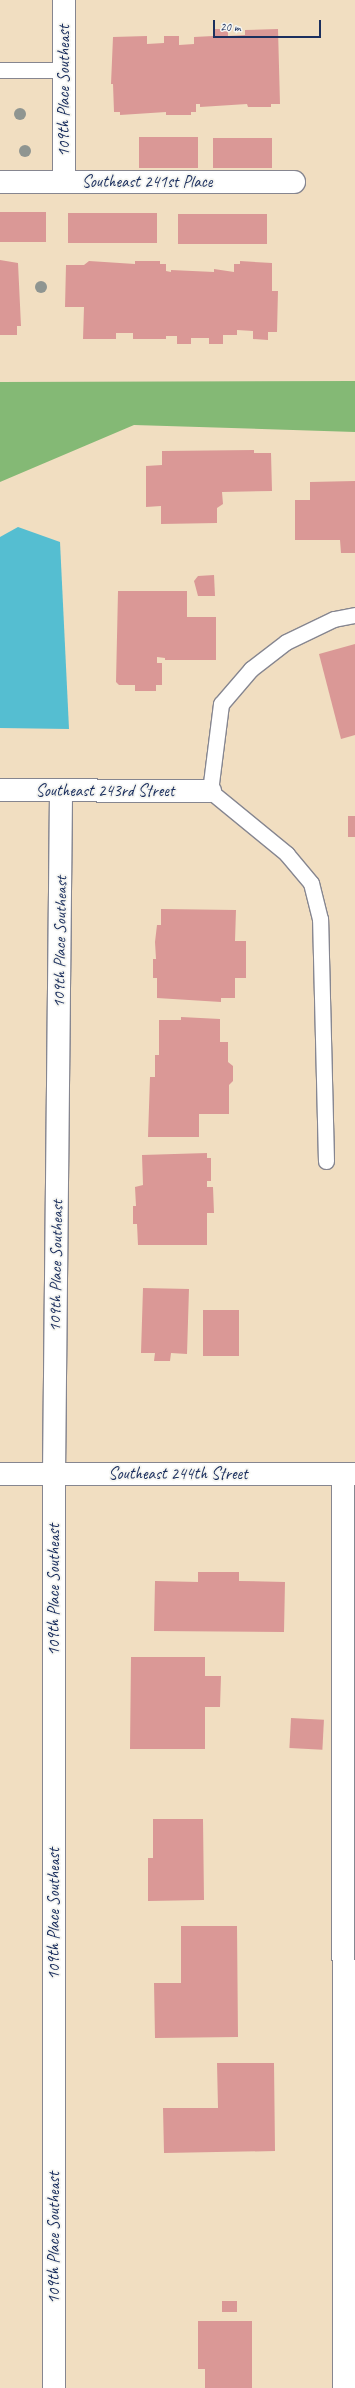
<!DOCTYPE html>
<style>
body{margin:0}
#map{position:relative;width:355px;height:2388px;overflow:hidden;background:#f1dec1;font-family:Caveat,sans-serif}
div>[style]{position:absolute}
.forest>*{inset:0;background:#84b975}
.water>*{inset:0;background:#55bed1}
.building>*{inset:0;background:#da9896;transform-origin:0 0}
.roads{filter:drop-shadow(1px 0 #868690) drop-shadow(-1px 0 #868690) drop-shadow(0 1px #868690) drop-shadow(0 -1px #868690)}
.service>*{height:15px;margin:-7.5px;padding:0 7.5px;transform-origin:7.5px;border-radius:7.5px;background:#fff}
.minor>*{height:22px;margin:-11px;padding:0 11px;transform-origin:11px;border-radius:11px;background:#fff}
.tertiary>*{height:22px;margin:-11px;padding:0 11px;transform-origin:11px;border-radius:11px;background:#fff}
.trees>*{width:12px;height:12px;margin:-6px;border-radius:50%;background:#8f9591}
span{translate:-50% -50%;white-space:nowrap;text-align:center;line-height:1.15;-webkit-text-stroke:3.5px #f6f6f2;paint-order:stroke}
.street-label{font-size:17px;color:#1b2f5e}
.scale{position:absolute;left:213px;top:20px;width:108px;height:18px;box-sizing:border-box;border:2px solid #1b2f5e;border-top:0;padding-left:5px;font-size:12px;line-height:14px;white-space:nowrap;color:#1b2f5e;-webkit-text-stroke:3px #f6f6f2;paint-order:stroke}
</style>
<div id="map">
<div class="forest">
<i style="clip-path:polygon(355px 381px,355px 432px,134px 425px,0 482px,0 382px)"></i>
</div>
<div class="water">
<i style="clip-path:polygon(18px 527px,60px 542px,69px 729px,0 728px,0 537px)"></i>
</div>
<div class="building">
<i style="clip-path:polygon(213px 29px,228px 29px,228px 36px,245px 35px,245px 30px,278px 29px,280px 104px,271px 104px,271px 107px,248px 107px,247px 104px,200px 107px,200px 104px,196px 104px,196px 112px,191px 112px,191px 115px,166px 115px,166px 112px,120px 115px,120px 112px,114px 112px,113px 84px,111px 84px,113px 37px,147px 36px,147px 44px,164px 43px,164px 36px,179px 36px,179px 45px,194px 44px,194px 37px,213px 36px)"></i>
<i style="left:139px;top:137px;width:59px;height:31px"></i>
<i style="left:272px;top:138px;width:30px;height:59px;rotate:90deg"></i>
<i style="left:0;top:212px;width:46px;height:30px"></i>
<i style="left:68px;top:213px;width:89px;height:30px"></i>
<i style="left:178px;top:214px;width:89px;height:30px"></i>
<i style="clip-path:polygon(0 260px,18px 263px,21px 326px,17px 326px,17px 335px,0 335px)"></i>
<i style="clip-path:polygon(89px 261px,135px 264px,135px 261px,160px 261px,160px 264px,166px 264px,166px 271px,171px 272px,171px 270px,214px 272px,214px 269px,234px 272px,234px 264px,240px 264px,240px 261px,272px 263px,272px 291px,278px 291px,277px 332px,268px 332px,268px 340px,253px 339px,253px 331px,237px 330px,237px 335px,223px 335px,223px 344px,209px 344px,209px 338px,191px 338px,191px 344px,177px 344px,177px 336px,166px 336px,166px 339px,133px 339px,133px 333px,116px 333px,116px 339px,83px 339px,84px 307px,65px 307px,66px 265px,84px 265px)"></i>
<i style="clip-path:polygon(254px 450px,254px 453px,271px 453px,272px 491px,222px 492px,223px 504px,217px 508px,217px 523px,161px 524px,161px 506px,146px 507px,146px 466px,162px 465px,162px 451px)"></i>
<i style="clip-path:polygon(355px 481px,355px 553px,341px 553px,340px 540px,295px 540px,295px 500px,310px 500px,310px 482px)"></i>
<i style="clip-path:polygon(214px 575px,215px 596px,198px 596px,194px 581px,198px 576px)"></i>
<i style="clip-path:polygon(118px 591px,187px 591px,187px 617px,216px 617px,216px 660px,165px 660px,165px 658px,157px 657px,157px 663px,162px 663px,162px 685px,156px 685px,156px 691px,135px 691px,135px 685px,119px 685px,116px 682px)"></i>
<i style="clip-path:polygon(355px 644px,355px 735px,341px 739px,319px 654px)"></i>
<i style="left:348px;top:816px;width:7px;height:21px"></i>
<i style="clip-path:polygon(161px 909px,236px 910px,235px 941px,246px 941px,246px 978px,235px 978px,235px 998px,221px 998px,221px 1002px,157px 998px,157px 978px,153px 978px,153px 959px,156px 959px,155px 942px,157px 925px,161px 925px)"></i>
<i style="clip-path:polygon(181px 1017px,220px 1019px,220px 1042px,228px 1042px,228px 1062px,233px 1066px,233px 1081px,229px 1085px,229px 1114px,199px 1114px,199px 1137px,148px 1137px,150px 1077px,155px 1077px,155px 1055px,159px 1055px,159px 1020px,181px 1020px)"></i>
<i style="clip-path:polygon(207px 1153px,207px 1158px,211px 1158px,211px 1181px,207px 1181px,207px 1187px,213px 1187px,214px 1213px,207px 1213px,207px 1245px,138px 1245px,137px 1224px,133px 1224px,133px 1206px,136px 1206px,135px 1187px,143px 1185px,142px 1155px)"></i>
<i style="clip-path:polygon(143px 1288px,189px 1289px,187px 1354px,171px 1353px,170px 1361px,154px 1361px,155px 1353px,141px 1353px)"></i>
<i style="left:203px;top:1310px;width:36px;height:46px"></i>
<i style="clip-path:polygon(198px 1572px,239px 1572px,239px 1581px,285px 1582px,284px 1632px,154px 1631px,155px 1581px,198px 1582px)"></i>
<i style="clip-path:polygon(131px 1657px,205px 1657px,205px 1676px,221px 1676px,220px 1707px,205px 1707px,205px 1749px,130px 1749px)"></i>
<i style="left:291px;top:1718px;width:33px;height:30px;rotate:3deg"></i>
<i style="clip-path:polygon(153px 1819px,203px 1819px,204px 1900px,148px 1901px,148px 1858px,153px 1858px)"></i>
<i style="clip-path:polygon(181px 1926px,237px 1926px,238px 2037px,155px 2038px,154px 1983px,181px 1983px)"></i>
<i style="clip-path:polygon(217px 2063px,274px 2063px,275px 2151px,164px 2153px,163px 2108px,218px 2108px)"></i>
<i style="left:222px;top:2301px;width:15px;height:11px"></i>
<i style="clip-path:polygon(198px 2321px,252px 2321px,252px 2388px,205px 2388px,205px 2369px,198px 2369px)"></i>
</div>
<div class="roads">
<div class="service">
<i style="left:0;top:70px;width:64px"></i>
<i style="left:326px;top:1161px;width:242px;rotate:-91.4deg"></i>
<i style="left:320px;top:919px;width:37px;rotate:-104deg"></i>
<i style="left:311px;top:883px;width:38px;rotate:-130deg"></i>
<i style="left:287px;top:854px;width:99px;rotate:-140.7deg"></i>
<i style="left:210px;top:791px;width:88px;rotate:-82.8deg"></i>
<i style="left:221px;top:704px;width:46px;rotate:-49.4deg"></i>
<i style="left:251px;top:669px;width:44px;rotate:-37.6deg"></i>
<i style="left:286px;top:642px;width:53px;rotate:-25.6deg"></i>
<i style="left:334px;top:619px;width:21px;rotate:-11deg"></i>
</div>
<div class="minor">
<i style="left:64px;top:0;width:182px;rotate:90deg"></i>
<i style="left:0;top:182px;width:294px"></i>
<i style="left:0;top:790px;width:210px;rotate:0.3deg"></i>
<i style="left:343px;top:1474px;width:914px;rotate:89.94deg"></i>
<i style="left:54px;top:2388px;width:914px;rotate:-90deg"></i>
<i style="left:54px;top:1474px;width:683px;rotate:-89.41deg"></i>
</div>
<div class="tertiary">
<i style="left:0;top:1474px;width:355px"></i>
</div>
</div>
<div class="trees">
<i style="left:20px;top:114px"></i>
<i style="left:25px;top:151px"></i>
<i style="left:41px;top:287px"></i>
</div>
<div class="street-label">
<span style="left:64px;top:91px;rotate:-90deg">109th Place Southeast</span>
<span style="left:147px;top:182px">Southeast 241st Place</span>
<span style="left:105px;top:791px">Southeast 243rd Street</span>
<span style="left:60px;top:942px;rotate:-89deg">109th Place Southeast</span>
<span style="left:56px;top:1266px;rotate:-89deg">109th Place Southeast</span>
<span style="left:178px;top:1474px">Southeast 244th Street</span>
<span style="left:54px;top:1590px;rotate:-90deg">109th Place Southeast</span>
<span style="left:54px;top:1914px;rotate:-90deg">109th Place Southeast</span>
<span style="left:54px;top:2238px;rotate:-90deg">109th Place Southeast</span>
</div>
<div class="scale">20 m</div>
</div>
